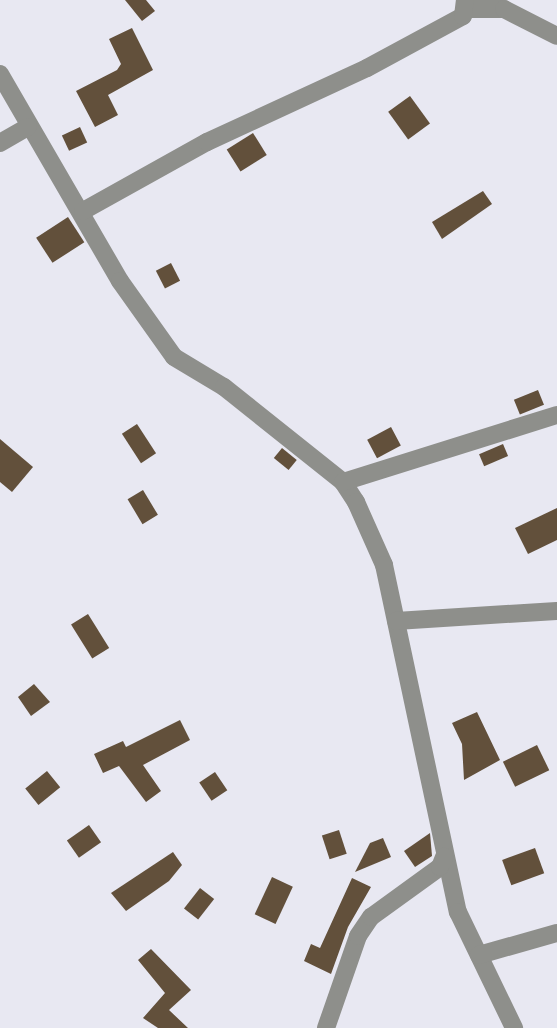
<!DOCTYPE html>
<style>
body{margin:0}
#map{position:relative;width:557px;height:1028px;overflow:hidden;background:#e8e8f2;font-family:"Golos Text",sans-serif}
div>[style]{position:absolute}
.building>*{inset:0;background:#62503b;transform-origin:0 0}
.minor>*{height:18px;margin:-9px;padding:0 9px;transform-origin:9px;border-radius:9px;background:#8e8f8b}
span{translate:-50% -50%;white-space:nowrap;text-align:center;line-height:1.15;-webkit-text-stroke:7px #e8e8f2;paint-order:stroke}
</style>
<div id="map">
<div class="building">
<i style="clip-path:polygon(125px 0,146px 0,155px 11px,142px 21px)"></i>
<i style="clip-path:polygon(132px 28px,153px 70px,108px 95px,118px 115px,95px 127px,76px 91px,117px 70px,121px 64px,109px 39px)"></i>
<i style="left:410px;top:96px;width:34px;height:27px;rotate:54deg"></i>
<i style="left:80px;top:127px;width:17px;height:20px;rotate:65deg"></i>
<i style="left:253px;top:133px;width:26px;height:31px;rotate:58deg"></i>
<i style="clip-path:polygon(483px 191px,492px 204px,442px 239px,432px 222px)"></i>
<i style="left:68px;top:217px;width:30px;height:38px;rotate:57deg"></i>
<i style="left:171px;top:263px;width:20px;height:17px;rotate:63deg"></i>
<i style="left:538px;top:390px;width:16px;height:26px;rotate:68deg"></i>
<i style="left:137px;top:424px;width:35px;height:18px;rotate:57deg"></i>
<i style="left:391px;top:427px;width:21px;height:27px;rotate:62deg"></i>
<i style="clip-path:polygon(0 439px,33px 467px,12px 492px,0 482px)"></i>
<i style="left:503px;top:444px;width:13px;height:26px;rotate:67deg"></i>
<i style="left:282px;top:448px;width:19px;height:13px;rotate:39deg"></i>
<i style="left:143px;top:490px;width:29px;height:18px;rotate:59deg"></i>
<i style="clip-path:polygon(557px 508px,557px 540px,528px 554px,515px 528px)"></i>
<i style="left:88px;top:614px;width:40px;height:20px;rotate:58deg"></i>
<i style="clip-path:polygon(34px 684px,50px 702px,31px 716px,18px 697px)"></i>
<i style="clip-path:polygon(477px 712px,500px 760px,464px 780px,462px 744px,452px 723px)"></i>
<i style="clip-path:polygon(180px 720px,190px 740px,143px 765px,161px 791px,146px 802px,119px 766px,103px 773px,94px 754px,123px 741px,126px 747px)"></i>
<i style="left:537px;top:745px;width:28px;height:38px;rotate:64deg"></i>
<i style="left:47px;top:771px;width:21px;height:28px;rotate:51deg"></i>
<i style="left:215px;top:772px;width:22px;height:19px;rotate:56deg"></i>
<i style="left:89px;top:825px;width:21px;height:27px;rotate:55deg"></i>
<i style="left:339px;top:830px;width:25px;height:18px;rotate:72deg"></i>
<i style="clip-path:polygon(430px 833px,432px 856px,415px 867px,404px 851px)"></i>
<i style="clip-path:polygon(383px 838px,391px 857px,355px 872px,370px 843px)"></i>
<i style="left:535px;top:848px;width:27px;height:35px;rotate:70deg"></i>
<i style="clip-path:polygon(173px 852px,182px 865px,169px 881px,126px 911px,111px 893px)"></i>
<i style="left:272px;top:877px;width:23px;height:41px;rotate:25deg"></i>
<i style="clip-path:polygon(352px 878px,371px 887px,348px 927px,331px 974px,304px 961px,311px 944px,320px 948px)"></i>
<i style="left:200px;top:888px;width:18px;height:26px;rotate:38deg"></i>
<i style="clip-path:polygon(151px 949px,191px 990px,169px 1010px,188px 1028px,158px 1028px,143px 1018px,165px 993px,138px 960px)"></i>
</div>
<div class="minor">
<i style="left:465px;top:9px;width:39px"></i>
<i style="left:504px;top:9px;width:59px;rotate:27deg"></i>
<i style="left:0;top:74px;width:239px;rotate:59.9deg"></i>
<i style="left:120px;top:281px;width:93px;rotate:54.6deg"></i>
<i style="left:174px;top:357px;width:58px;rotate:31deg"></i>
<i style="left:224px;top:387px;width:152px;rotate:38.6deg"></i>
<i style="left:343px;top:482px;width:24px;rotate:57deg"></i>
<i style="left:356px;top:502px;width:69px;rotate:66deg"></i>
<i style="left:384px;top:565px;width:355px;rotate:78deg"></i>
<i style="left:458px;top:912px;width:129px;rotate:64.2deg"></i>
<i style="left:0;top:143px;width:32px;rotate:-30deg"></i>
<i style="left:83px;top:211px;width:142px;rotate:-29.1deg"></i>
<i style="left:207px;top:142px;width:176px;rotate:-24.8deg"></i>
<i style="left:367px;top:68px;width:109px;rotate:-28.4deg"></i>
<i style="left:463px;top:16px;width:16px;rotate:-83deg"></i>
<i style="left:343px;top:482px;width:224px;rotate:-17.4deg"></i>
<i style="left:396px;top:621px;width:161px;rotate:-3.6deg"></i>
<i style="left:479px;top:955px;width:81px;rotate:-15.8deg"></i>
<i style="left:326px;top:1028px;width:97px;rotate:-70.8deg"></i>
<i style="left:358px;top:936px;width:23px;rotate:-56deg"></i>
<i style="left:371px;top:917px;width:85px;rotate:-35.9deg"></i>
<i style="left:440px;top:867px;width:11px;rotate:-68deg"></i>
</div>
</div>
